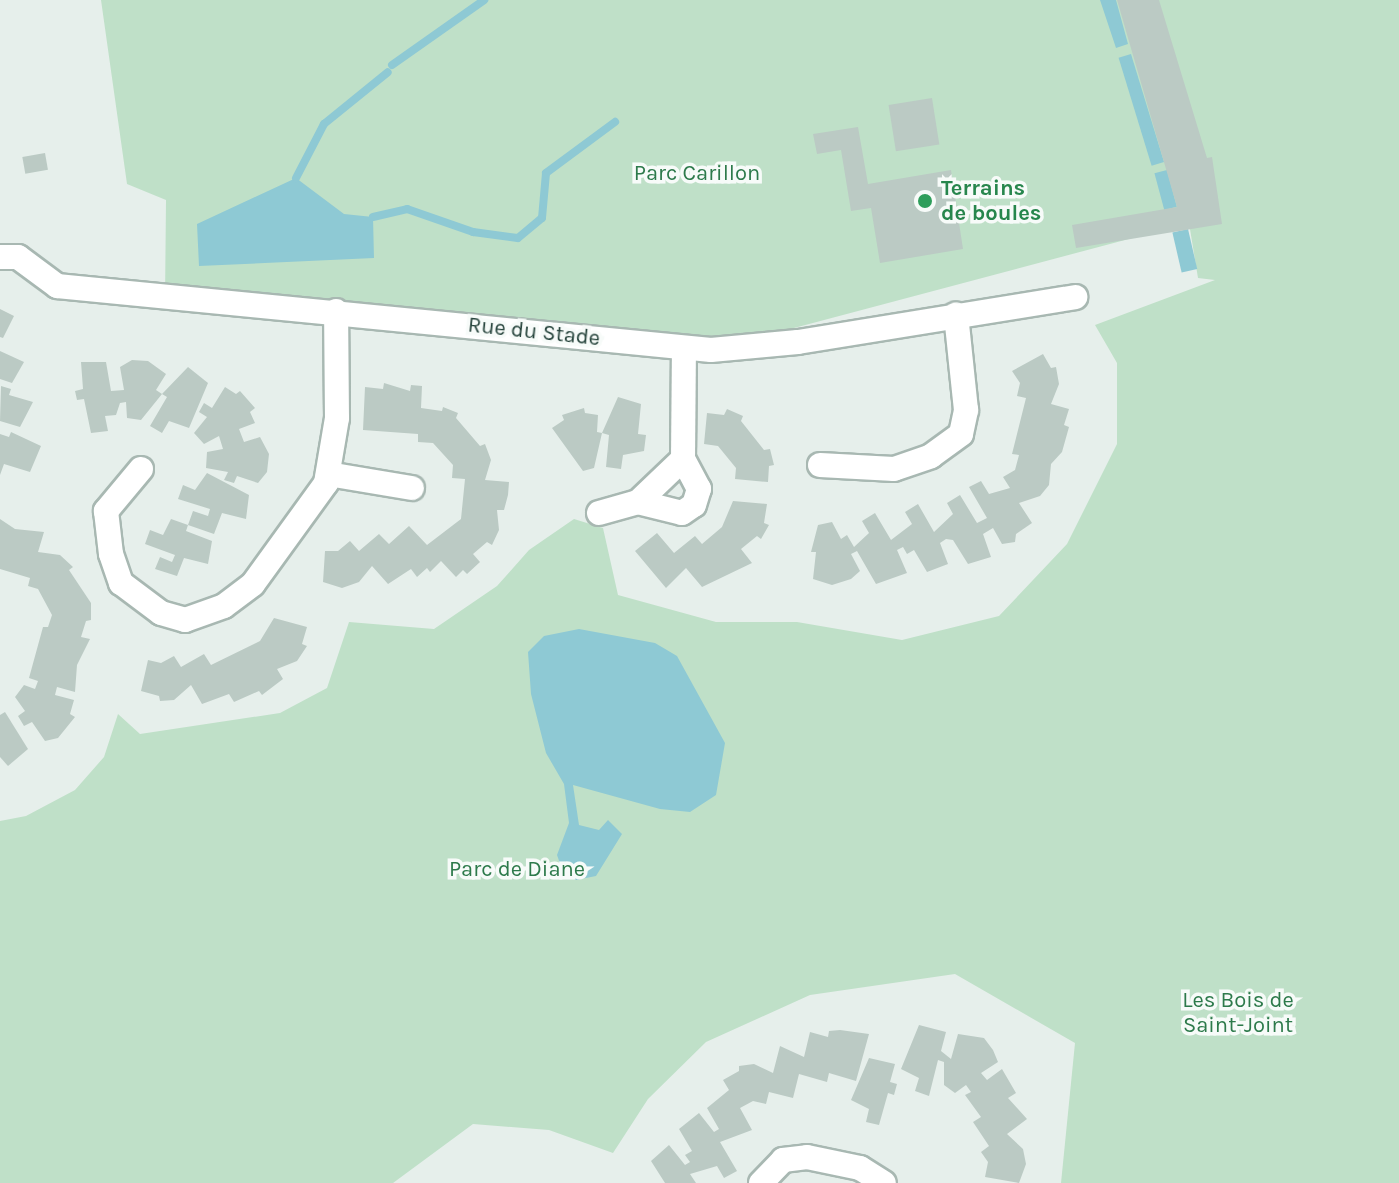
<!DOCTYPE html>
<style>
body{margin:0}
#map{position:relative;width:1399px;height:1183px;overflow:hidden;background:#e6efeb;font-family:Karla,sans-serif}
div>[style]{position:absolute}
.green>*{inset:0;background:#bfe0c8}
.water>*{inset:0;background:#8ec9d4;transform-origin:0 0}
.stream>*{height:8px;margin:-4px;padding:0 4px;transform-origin:4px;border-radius:4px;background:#8ec9d4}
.building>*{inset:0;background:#bbcac4;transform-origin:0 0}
.roads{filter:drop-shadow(2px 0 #a8b8b2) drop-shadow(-2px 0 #a8b8b2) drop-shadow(0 2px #a8b8b2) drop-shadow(0 -2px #a8b8b2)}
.minor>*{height:24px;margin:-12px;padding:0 12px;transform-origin:12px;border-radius:12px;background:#fff}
.dots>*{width:22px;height:22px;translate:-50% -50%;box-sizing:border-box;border:4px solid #f7fbf9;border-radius:50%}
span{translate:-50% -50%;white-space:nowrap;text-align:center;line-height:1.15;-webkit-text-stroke:7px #f7fbf9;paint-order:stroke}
.park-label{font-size:22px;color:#2d7a4b}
.leisure-label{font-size:22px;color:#27864d;font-weight:700}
.left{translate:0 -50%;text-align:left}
.street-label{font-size:22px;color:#24423a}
</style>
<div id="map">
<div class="green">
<i style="clip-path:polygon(101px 0,1399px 0,1399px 1183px,1061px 1183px,1075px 1043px,955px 974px,810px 995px,706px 1042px,648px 1099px,613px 1153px,549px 1130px,473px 1124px,393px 1183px,0 1183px,0 821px,26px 816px,75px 790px,104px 757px,118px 714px,140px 734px,280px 713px,327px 688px,349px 622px,434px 629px,497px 586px,529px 550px,574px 519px,603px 528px,618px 595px,716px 622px,797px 622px,902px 640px,999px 616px,1067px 544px,1117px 444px,1117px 363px,1095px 325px,1215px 280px,1198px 278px,1189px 223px,711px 350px,165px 300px,166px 200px,127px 184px)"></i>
</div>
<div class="water">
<i style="clip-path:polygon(1100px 0,1116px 0,1128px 44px,1116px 48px)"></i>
<i style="left:1131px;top:54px;width:113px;height:13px;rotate:73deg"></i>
<i style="left:1167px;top:170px;width:38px;height:13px;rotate:75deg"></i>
<i style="clip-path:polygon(296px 178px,344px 214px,373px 217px,374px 258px,199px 266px,197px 224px)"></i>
<i style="left:1188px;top:229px;width:41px;height:16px;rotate:77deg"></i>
<i style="clip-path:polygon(579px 629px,655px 643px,677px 656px,725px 743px,716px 795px,690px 812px,660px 809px,573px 785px,579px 825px,599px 830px,608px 820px,622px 834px,596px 876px,576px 880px,563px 872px,557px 855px,569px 823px,564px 784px,546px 753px,531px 694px,528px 652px,544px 636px)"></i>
</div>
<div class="stream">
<i style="left:392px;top:65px;width:113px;rotate:-35.2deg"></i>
<i style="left:296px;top:178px;width:61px;rotate:-62.6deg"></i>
<i style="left:324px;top:124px;width:82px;rotate:-39.1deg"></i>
<i style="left:373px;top:217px;width:35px;rotate:-13deg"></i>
<i style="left:407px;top:209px;width:70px;rotate:19.2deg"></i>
<i style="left:473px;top:232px;width:45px;rotate:7.6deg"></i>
<i style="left:518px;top:238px;width:31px;rotate:-40deg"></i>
<i style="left:542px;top:218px;width:45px;rotate:-84.9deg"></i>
<i style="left:546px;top:173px;width:86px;rotate:-36.5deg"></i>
</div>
<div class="building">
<i style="clip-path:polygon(1117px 0,1159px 0,1207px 158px,1212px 157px,1222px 224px,1076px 248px,1072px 225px,1177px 207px)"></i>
<i style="left:932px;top:98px;width:47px;height:44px;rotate:81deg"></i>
<i style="clip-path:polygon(858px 127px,868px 184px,951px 170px,963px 249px,880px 263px,871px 208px,851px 211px,841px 150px,817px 154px,813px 134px)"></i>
<i style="left:45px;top:153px;width:17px;height:23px;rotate:80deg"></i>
<i style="clip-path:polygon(0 309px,14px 316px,3px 338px,0 337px)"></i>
<i style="clip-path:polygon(0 351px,24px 362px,12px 383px,0 379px)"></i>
<i style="clip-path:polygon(1043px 354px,1051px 368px,1056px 367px,1059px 384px,1051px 404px,1069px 409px,1064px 425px,1069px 427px,1062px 452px,1051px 464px,1049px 485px,1040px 496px,1019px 503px,1032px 523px,1016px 534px,1015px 542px,1002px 544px,993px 528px,983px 534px,991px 557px,968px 564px,953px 540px,946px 539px,940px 543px,948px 564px,927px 572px,914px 550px,907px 554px,903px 547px,897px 550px,907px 573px,876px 584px,857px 551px,851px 554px,860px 571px,851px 579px,832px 585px,813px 579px,816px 552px,811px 552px,818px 525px,832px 522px,841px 539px,847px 535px,854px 547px,869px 533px,862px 521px,875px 513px,891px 540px,912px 524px,905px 512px,918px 504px,934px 532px,953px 514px,947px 503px,960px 495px,977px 523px,987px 518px,969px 487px,981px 481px,989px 494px,1010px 488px,1003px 477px,1015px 470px,1019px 455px,1012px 454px,1026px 398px,1017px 396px,1020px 383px,1012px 371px)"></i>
<i style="clip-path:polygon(132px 360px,148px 361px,166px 374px,156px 390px,162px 394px,188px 367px,208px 383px,189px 428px,169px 421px,162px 433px,150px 426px,167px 397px,162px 394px,141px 420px,127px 418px,126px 402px,120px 403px,116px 415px,105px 416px,108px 431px,91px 433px,84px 399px,77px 400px,75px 391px,83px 389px,81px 362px,106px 362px,111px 391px,124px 390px,120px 367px)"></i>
<i style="clip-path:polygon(384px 383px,410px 391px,411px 385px,422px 386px,421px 408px,442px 411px,443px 407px,458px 413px,456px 418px,480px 446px,485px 444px,491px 460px,485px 480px,509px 482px,508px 495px,504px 510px,497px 510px,499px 530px,492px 545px,487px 542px,473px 554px,480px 562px,467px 574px,463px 570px,456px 577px,441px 561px,430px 572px,427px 568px,417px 577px,411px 569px,388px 584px,372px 566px,359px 582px,342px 588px,323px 582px,325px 551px,338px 551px,350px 541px,359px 551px,379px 534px,389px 544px,409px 526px,427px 545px,461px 519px,465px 479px,452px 478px,453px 465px,433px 443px,418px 442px,418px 434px,363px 430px,365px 387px,383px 389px)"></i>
<i style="clip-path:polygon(1px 386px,11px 389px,9px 395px,33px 402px,20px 427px,0 421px)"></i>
<i style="clip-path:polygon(225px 387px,236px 394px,240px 391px,255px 408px,250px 412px,255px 423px,239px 429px,244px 442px,260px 437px,269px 454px,267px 472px,258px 483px,237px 476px,234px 483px,224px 480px,228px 472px,206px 468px,207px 452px,223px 449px,219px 436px,204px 444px,194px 433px,207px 417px,199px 412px,204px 403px,212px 408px)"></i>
<i style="clip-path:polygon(618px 397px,641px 404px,638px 434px,646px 435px,644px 451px,623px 455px,621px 469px,606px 467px,609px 435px,602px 433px,594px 468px,583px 471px,552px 428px,564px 420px,562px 415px,584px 408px,585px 413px,598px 415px,597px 432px,602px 433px)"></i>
<i style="clip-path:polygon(727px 409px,743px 416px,741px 421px,764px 450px,770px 449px,774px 465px,769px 466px,768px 482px,735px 479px,736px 468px,718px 446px,704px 444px,707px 413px,724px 415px)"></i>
<i style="clip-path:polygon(11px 432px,41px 446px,30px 472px,4px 464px,0 475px,0 434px,9px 437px)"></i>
<i style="clip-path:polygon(207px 473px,249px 495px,246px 519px,222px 513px,214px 534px,188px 525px,186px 531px,212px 541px,208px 564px,184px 558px,177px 576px,155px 569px,160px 557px,172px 562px,175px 555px,145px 544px,150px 530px,163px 535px,171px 519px,188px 525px,193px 511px,208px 516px,210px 509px,178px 499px,183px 485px,195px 490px)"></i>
<i style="clip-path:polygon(733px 501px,767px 504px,764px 523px,769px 525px,761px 539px,757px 536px,741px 549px,752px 563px,702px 587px,686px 568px,666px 588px,635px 551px,657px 533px,674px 553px,695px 536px,702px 544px,722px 527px)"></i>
<i style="clip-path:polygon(0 519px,15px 529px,44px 532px,38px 552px,60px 555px,73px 567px,69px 570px,91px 603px,91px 620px,86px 621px,81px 637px,90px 639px,77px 665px,75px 692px,57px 687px,55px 695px,74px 700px,70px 714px,75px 717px,58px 738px,45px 741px,32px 722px,24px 726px,18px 716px,25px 711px,15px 697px,24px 685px,35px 689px,38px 681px,29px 678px,43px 627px,48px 627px,52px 615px,38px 589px,28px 586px,30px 578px,0 569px)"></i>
<i style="clip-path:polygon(274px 618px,307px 627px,302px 644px,307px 646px,297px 661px,277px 669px,283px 679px,262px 695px,259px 691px,234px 702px,229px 694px,202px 704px,191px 685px,174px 700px,160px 701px,159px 696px,141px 691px,148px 660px,161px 663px,174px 656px,181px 667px,204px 654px,211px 665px,260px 641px)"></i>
<i style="clip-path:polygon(5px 712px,28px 749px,8px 766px,0 757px,0 715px)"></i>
<i style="clip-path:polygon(919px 1025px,946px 1032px,941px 1051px,951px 1059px,958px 1034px,984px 1038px,993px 1050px,998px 1062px,981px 1073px,987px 1080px,1002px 1069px,1016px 1093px,1008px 1098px,1027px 1119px,1007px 1134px,1023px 1149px,1026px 1164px,1019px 1183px,985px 1177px,988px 1162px,981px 1152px,989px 1146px,973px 1122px,981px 1117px,965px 1095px,971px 1092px,966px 1085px,955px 1093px,944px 1085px,944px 1062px,938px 1060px,929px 1096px,915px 1091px,919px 1078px,901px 1069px)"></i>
<i style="clip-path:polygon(840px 1030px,869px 1034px,856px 1081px,829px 1073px,827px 1082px,799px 1074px,793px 1098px,769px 1092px,766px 1104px,753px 1101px,740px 1108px,752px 1130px,720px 1142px,737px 1171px,724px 1178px,717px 1166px,690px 1174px,696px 1183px,665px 1183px,651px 1161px,669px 1145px,685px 1165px,690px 1162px,685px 1155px,692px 1151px,679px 1129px,699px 1113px,714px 1132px,719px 1129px,707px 1108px,729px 1090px,723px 1080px,739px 1071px,739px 1066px,754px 1064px,773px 1073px,780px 1046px,804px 1057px,810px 1032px,828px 1037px,829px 1031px)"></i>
<i style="clip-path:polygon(869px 1058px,895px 1064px,890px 1082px,897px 1084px,894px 1095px,888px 1093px,879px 1125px,866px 1122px,869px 1109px,851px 1100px)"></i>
</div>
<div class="roads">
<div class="minor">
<i style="left:0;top:257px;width:18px"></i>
<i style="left:18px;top:257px;width:49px;rotate:36.6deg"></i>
<i style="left:57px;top:286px;width:657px;rotate:5.59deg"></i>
<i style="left:711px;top:350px;width:87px;rotate:-5.3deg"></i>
<i style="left:798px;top:342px;width:281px;rotate:-9.2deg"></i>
<i style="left:820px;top:465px;width:74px;rotate:3.1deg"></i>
<i style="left:894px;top:469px;width:39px;rotate:-19deg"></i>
<i style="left:931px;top:456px;width:37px;rotate:-36deg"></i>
<i style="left:961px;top:434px;width:25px;rotate:-78deg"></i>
<i style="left:966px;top:410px;width:96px;rotate:-96deg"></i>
<i style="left:141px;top:469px;width:55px;rotate:129.8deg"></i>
<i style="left:106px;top:511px;width:43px;rotate:83.4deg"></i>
<i style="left:111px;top:554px;width:31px;rotate:71deg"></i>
<i style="left:121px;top:583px;width:50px;rotate:36.9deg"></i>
<i style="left:161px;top:613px;width:25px;rotate:16deg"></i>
<i style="left:185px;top:620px;width:41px;rotate:-19.7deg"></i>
<i style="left:224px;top:606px;width:36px;rotate:-37deg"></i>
<i style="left:253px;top:584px;width:125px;rotate:-54.1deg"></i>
<i style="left:326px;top:483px;width:66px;rotate:-80.4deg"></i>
<i style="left:337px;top:418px;width:107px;rotate:-90.5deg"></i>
<i style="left:328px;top:474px;width:85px;rotate:9.5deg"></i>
<i style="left:638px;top:502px;width:62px;rotate:-43.7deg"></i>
<i style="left:599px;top:513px;width:41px;rotate:-15.8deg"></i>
<i style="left:638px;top:502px;width:45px;rotate:14deg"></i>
<i style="left:682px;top:513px;width:14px;rotate:-34deg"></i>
<i style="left:694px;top:505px;width:17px;rotate:-73deg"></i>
<i style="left:699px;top:489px;width:34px;rotate:-118deg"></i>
<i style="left:683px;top:459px;width:111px;rotate:-89.5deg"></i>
<i style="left:761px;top:1183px;width:32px;rotate:-46deg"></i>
<i style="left:783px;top:1160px;width:24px;rotate:-7deg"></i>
<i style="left:807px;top:1157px;width:54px;rotate:11.7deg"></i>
<i style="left:860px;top:1168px;width:28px;rotate:32deg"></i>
</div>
</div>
<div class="dots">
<i style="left:925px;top:201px;background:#2e9e5b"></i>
</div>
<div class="park-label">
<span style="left:697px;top:174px">Parc Carillon</span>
<span style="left:517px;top:870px">Parc de Diane</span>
<span style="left:1238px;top:1013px">Les Bois de<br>Saint-Joint</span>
</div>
<div class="leisure-label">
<span class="left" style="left:941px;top:201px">Terrains<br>de boules</span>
</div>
<div class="street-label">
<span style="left:534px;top:332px;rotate:6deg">Rue du Stade</span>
</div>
</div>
